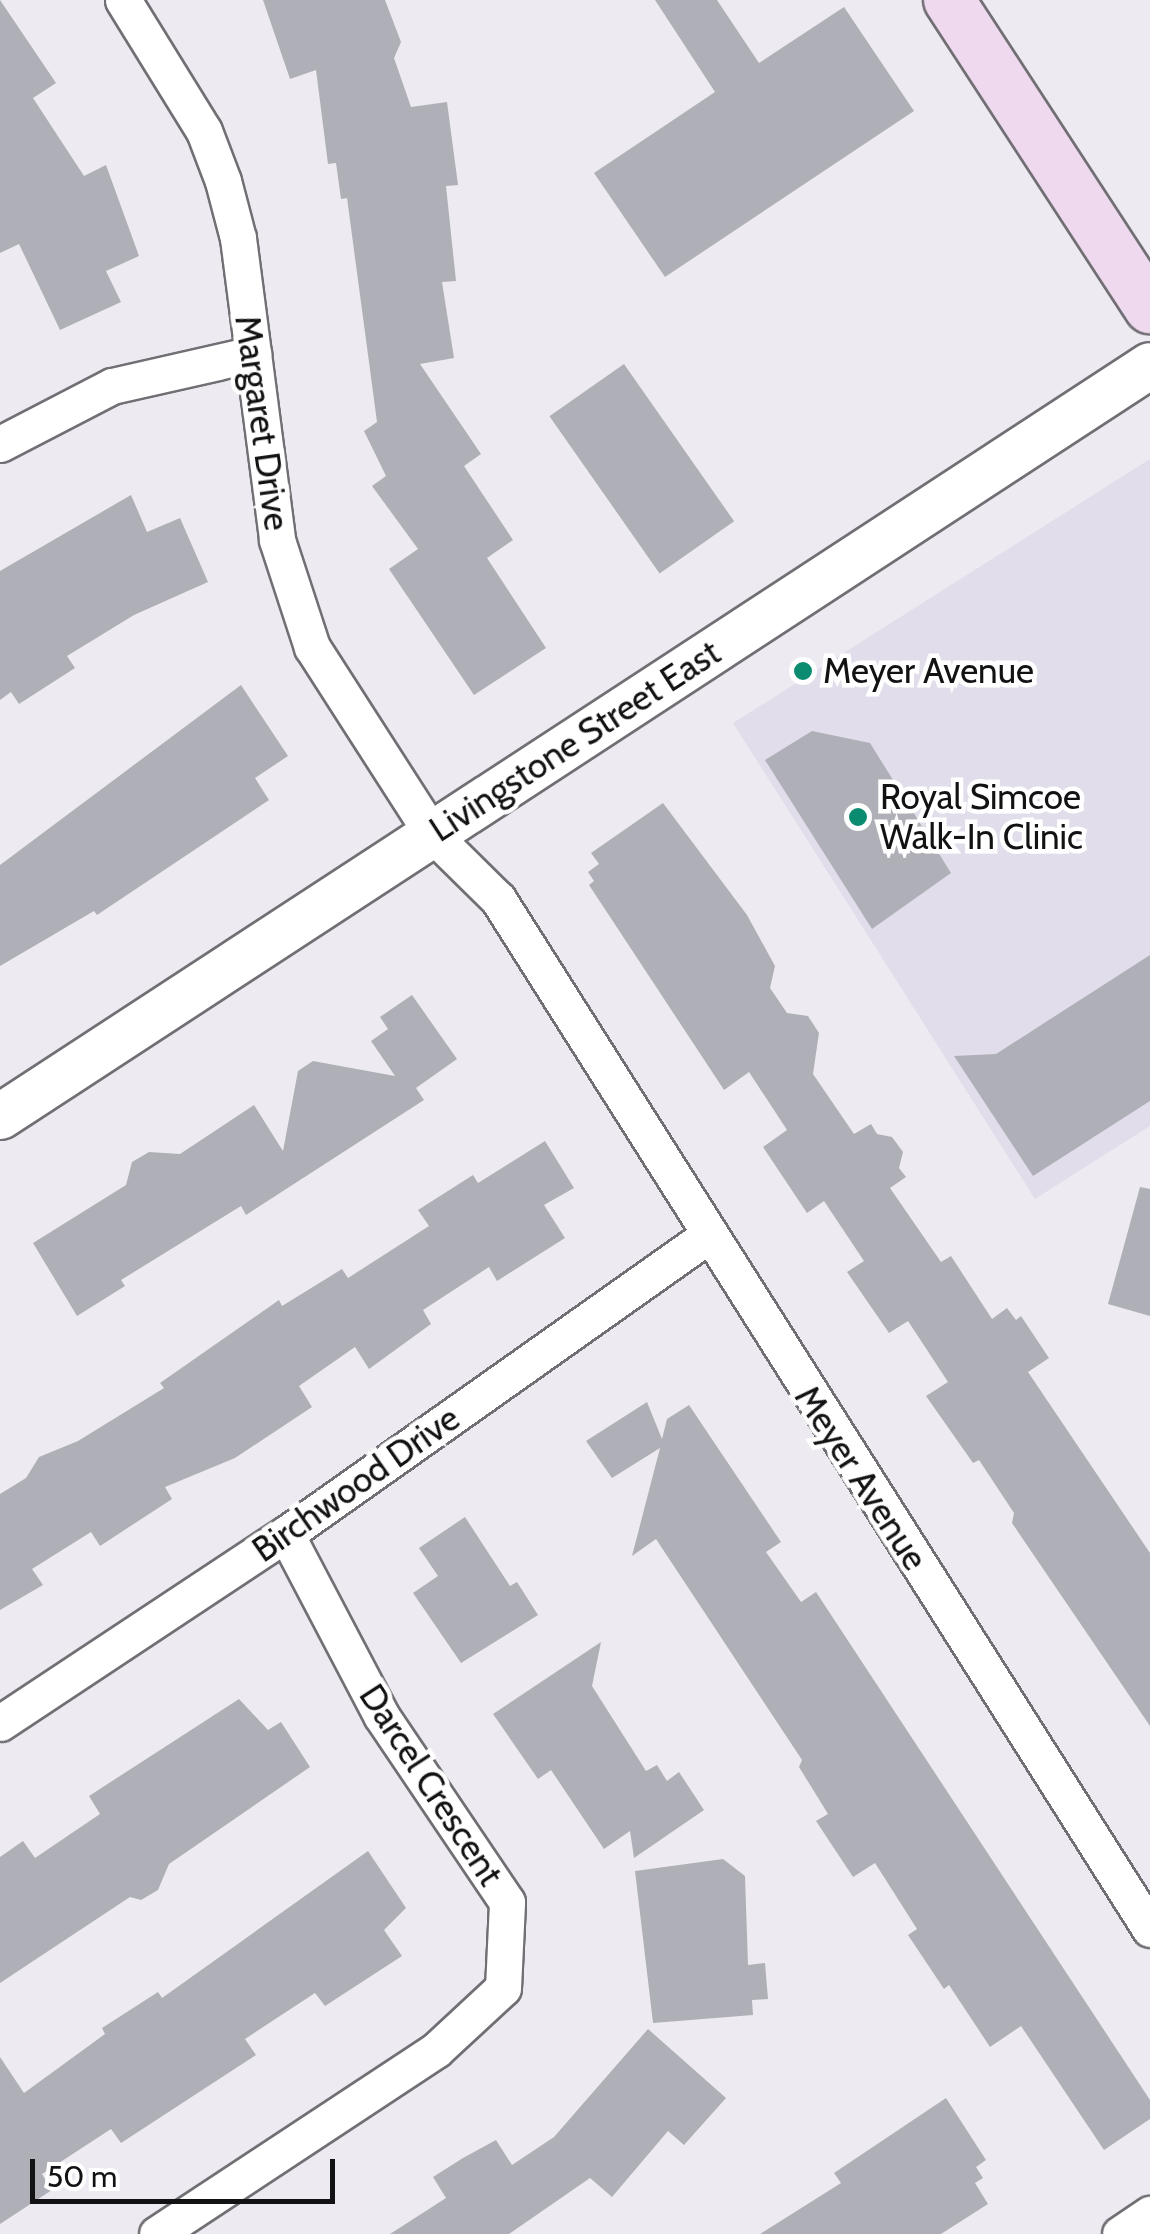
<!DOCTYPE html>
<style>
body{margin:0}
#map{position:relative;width:1150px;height:2234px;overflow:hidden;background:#edebf1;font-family:Cabin,sans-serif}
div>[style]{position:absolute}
.built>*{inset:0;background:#e2ddea}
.building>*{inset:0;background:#afb0b7;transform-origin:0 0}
.roads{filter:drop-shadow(2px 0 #716f74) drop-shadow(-2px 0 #716f74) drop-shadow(0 2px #716f74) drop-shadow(0 -2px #716f74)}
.minor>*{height:35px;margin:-17.5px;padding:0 17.5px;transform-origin:17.5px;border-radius:17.5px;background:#fff}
.tertiary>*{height:45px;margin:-22.5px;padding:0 22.5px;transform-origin:22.5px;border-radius:22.5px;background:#fff}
.secondary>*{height:50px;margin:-25px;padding:0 25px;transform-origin:25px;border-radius:25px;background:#efd9ef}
.dots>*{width:28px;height:28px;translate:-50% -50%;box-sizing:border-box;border:5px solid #fff;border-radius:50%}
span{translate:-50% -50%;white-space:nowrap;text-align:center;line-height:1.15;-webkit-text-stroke:9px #fff;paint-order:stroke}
.street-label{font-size:35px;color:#121113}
.poi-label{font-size:35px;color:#121113}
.left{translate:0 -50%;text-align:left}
.scale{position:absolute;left:30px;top:2159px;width:305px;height:45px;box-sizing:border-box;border:5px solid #121113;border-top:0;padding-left:12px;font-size:30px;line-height:35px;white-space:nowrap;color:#121113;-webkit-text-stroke:8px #fff;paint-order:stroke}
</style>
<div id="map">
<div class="built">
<i style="clip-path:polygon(1150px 459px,1150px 1126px,1035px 1199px,733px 723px)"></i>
</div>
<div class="building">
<i style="clip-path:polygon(0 0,56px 83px,33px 98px,84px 176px,106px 165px,139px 256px,106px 271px,121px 302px,60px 330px,19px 244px,0 253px)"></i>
<i style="clip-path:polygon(263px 0,385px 0,401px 42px,394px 58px,411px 107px,447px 102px,458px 185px,446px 186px,456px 281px,442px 282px,454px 358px,420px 364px,481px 454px,464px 466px,513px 540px,487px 558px,546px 648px,474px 695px,389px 569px,418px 549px,372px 486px,386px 476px,364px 431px,377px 422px,347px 198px,341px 199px,336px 163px,328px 164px,316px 70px,290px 79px)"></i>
<i style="clip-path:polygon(655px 0,717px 0,759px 63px,844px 7px,914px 111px,665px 277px,594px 173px,715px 92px)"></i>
<i style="left:624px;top:364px;width:192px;height:91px;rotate:55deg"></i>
<i style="clip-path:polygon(131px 495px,147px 532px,180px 518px,208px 582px,134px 615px,67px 656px,75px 668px,19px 704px,11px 692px,0 700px,0 571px)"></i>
<i style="clip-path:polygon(241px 685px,288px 756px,255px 778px,269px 800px,97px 915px,94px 911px,0 966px,0 865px)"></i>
<i style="clip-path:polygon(812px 731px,870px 743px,951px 873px,872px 929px,765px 760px)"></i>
<i style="clip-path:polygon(663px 803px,747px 915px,775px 966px,770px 988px,787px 1013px,808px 1016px,819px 1033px,813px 1074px,854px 1134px,871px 1124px,877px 1134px,892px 1137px,903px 1152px,899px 1168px,906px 1177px,890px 1188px,941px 1262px,951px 1256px,992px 1319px,1007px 1308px,1016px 1320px,1021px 1316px,1049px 1358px,1028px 1372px,1150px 1553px,1150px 1726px,1012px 1523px,1014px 1513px,979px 1460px,973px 1463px,926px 1396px,948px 1382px,908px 1321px,889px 1333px,847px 1272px,864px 1261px,824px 1201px,807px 1213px,763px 1147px,787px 1130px,749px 1072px,724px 1090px,589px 885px,594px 881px,588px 872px,599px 864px,591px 853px)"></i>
<i style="clip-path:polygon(1150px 955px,1150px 1101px,1033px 1176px,954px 1056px,996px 1054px)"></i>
<i style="clip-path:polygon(412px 995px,457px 1059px,416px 1088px,424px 1100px,246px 1215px,241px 1206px,121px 1280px,125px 1286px,77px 1316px,33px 1243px,126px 1185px,132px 1162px,149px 1152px,180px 1154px,254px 1105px,283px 1151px,298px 1071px,313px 1061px,395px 1076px,371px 1041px,388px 1029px,380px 1017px)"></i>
<i style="clip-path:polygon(545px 1141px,574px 1188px,544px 1205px,565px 1238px,497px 1281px,489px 1267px,423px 1310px,431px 1324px,369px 1369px,355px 1347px,299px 1386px,312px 1407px,235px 1458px,165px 1487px,172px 1499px,100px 1546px,91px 1532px,32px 1569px,43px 1585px,0 1610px,0 1494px,26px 1478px,39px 1457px,78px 1441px,164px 1388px,160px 1383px,279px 1300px,282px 1306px,342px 1269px,348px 1278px,429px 1226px,418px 1210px,473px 1175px,478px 1183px)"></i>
<i style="clip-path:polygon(1140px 1187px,1150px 1189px,1150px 1316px,1108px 1304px)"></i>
<i style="clip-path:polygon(647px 1402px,662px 1439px,667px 1419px,689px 1405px,781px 1542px,766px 1552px,801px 1602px,816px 1592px,1150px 2100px,1150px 2119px,1104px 2150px,1021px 2026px,990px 2047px,949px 1985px,944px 1989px,908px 1935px,917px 1929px,875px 1863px,853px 1877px,816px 1821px,828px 1814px,799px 1767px,802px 1760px,656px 1539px,632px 1556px,660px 1448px,612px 1478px,586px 1441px)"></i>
<i style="clip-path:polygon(465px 1517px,510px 1586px,517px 1582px,538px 1615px,461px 1663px,413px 1593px,438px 1576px,419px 1548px)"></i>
<i style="clip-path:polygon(601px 1642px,592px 1686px,646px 1771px,657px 1765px,667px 1781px,679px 1772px,704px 1810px,634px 1858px,630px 1831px,604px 1849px,551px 1770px,538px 1779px,493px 1714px)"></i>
<i style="clip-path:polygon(239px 1699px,268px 1730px,281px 1722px,310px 1767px,169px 1864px,158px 1890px,141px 1900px,130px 1897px,0 1983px,0 1857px,23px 1841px,35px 1858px,100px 1814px,89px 1796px)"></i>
<i style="clip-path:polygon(368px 1851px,406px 1908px,384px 1930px,402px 1956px,325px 2006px,315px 1993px,245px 2039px,256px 2055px,121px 2143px,111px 2129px,42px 2174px,52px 2190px,0 2224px,0 2057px,24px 2093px,105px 2034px,102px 2028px,158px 1992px,162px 1998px)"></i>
<i style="clip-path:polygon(723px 1859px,745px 1876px,748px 1965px,765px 1963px,768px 1999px,752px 2000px,753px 2015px,653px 2023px,635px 1871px)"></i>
<i style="clip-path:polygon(648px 2029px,726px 2098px,684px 2145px,668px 2131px,612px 2197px,590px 2178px,509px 2234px,390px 2234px,446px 2198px,433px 2177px,463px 2158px,496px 2140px,512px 2165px,554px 2137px)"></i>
<i style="clip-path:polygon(946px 2098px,986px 2160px,976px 2167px,983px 2178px,975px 2183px,988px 2204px,941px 2234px,760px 2234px,841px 2183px,834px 2173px)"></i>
</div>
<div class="roads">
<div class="minor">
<i style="left:123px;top:0;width:154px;rotate:58.3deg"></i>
<i style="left:204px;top:131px;width:53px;rotate:69.2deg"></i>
<i style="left:223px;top:181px;width:59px;rotate:75.3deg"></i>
<i style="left:238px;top:238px;width:305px;rotate:82.6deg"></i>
<i style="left:277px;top:540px;width:113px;rotate:71.9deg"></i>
<i style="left:312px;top:647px;width:222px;rotate:57.3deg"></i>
<i style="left:432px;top:834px;width:93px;rotate:44.6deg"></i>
<i style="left:498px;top:899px;width:1219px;rotate:57.67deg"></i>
<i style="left:0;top:444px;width:126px;rotate:-27.4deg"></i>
<i style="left:112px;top:386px;width:145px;rotate:-12.8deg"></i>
<i style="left:0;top:1723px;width:343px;rotate:-33.5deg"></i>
<i style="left:286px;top:1534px;width:514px;rotate:-35.27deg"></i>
<i style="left:157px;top:2234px;width:334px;rotate:-33.4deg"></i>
<i style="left:436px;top:2050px;width:91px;rotate:-42.8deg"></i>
<i style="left:503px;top:1988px;width:86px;rotate:-87.3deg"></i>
<i style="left:507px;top:1902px;width:225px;rotate:-124deg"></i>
<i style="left:381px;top:1715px;width:204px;rotate:-117.7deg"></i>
<i style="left:1120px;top:2234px;width:36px;rotate:-34deg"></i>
</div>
<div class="tertiary">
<i style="left:0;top:1116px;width:1373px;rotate:-33.15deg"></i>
</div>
<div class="secondary">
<i style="left:949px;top:0;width:368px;rotate:56.9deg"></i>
</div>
</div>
<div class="dots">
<i style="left:803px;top:671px;background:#0b8b70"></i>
<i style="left:858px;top:817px;background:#0b8b70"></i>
</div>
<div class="street-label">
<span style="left:262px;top:423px;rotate:82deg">Margaret Drive</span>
<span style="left:575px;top:741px;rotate:-33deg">Livingstone Street East</span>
<span style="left:861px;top:1478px;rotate:57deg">Meyer Avenue</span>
<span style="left:356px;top:1484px;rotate:-35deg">Birchwood Drive</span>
<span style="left:431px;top:1785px;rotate:57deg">Darcel Crescent</span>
</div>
<div class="poi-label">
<span class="left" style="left:823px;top:671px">Meyer Avenue</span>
<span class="left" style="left:880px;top:817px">Royal Simcoe<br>Walk-In Clinic</span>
</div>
<div class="scale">50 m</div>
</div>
